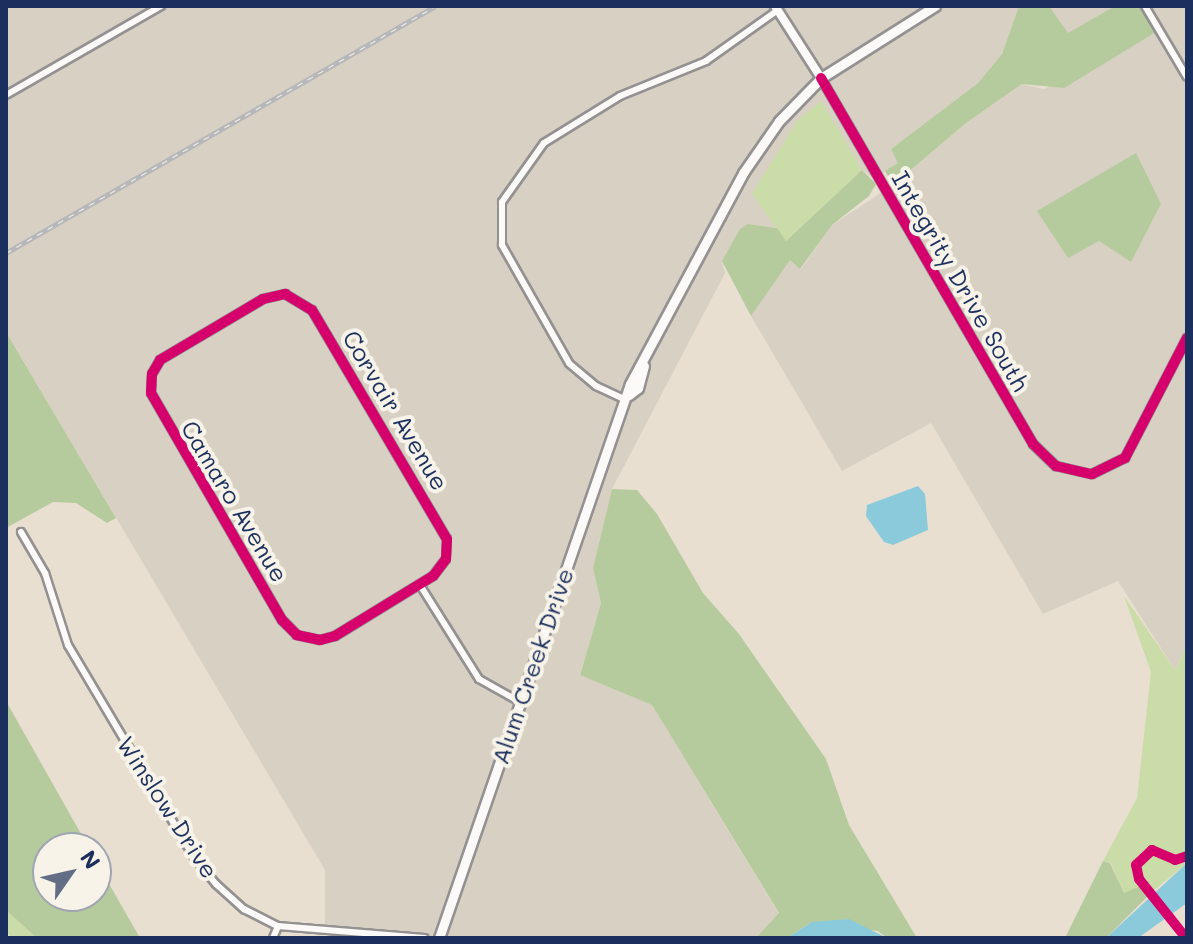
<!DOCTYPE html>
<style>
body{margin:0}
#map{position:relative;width:1193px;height:944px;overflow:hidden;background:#e9dfd1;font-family:Mali,sans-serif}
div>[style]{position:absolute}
.industrial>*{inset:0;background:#d7d0c3}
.green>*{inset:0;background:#cadca7}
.forest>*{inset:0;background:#b6cb9d}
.water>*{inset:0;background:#8acadb}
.roads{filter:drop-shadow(2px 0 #939191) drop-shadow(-2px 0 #939191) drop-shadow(0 2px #939191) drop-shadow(0 -2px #939191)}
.street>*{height:6px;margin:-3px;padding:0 3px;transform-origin:3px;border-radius:3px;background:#fcfaf8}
.secondary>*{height:8px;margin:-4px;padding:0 4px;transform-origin:4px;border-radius:4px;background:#fcfaf8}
.primary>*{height:9px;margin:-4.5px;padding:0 4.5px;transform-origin:4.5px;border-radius:4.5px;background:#fcfaf8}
.rail>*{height:5px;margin-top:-2.5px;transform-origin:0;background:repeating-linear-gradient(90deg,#f7f3e8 0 6px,#b6b7ba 0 12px);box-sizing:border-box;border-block:2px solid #b6b7ba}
.cycleway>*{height:10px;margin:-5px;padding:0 5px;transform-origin:5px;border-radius:5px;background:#d6006c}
span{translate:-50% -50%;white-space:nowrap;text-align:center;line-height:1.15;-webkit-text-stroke:8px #f7f3e8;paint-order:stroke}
.street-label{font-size:24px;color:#1b2f5e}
.frame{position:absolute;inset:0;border:8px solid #1b2f5e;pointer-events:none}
.north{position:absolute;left:32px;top:832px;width:80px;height:80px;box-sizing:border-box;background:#f7f3e8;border:2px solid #9fa5b1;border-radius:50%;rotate:56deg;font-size:22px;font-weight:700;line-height:32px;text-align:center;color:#1b2f5e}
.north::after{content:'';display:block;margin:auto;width:28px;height:36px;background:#636d86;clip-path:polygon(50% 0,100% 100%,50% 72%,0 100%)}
</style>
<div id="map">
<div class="industrial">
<i style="clip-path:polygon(6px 6px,1019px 6px,1002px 54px,978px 83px,891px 149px,899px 163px,873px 178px,862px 170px,821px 102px,752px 194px,777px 228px,748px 224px,722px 261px,725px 273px,612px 489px,593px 568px,601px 603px,580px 674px,652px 705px,779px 914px,756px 938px,427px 938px,379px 930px,325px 932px,325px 870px,6px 332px)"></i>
<i style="clip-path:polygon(1049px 6px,1115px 6px,1068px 34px)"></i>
<i style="clip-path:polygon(evenodd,1140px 6px,1187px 6px,1187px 646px,1175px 670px,1118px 581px,1043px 614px,931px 423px,842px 471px,751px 316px,790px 259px,801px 269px,832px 225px,893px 185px,966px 123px,1022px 84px,1044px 89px,1156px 32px,1140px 6px,1161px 204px,1131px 261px,1099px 241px,1161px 204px)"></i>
</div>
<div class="green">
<i style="clip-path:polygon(821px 101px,862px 170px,786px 241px,752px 194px,797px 121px)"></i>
<i style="clip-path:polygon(1124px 596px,1175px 670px,1187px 646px,1187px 787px,1185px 856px,1146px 849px,1133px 864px,1140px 886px,1124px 894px,1111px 863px,1103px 861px,1137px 798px,1151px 672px)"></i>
<i style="clip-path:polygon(1151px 854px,1186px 864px,1152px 892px,1138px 870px)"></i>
<i style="clip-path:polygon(6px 910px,34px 933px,37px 938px,13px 938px,6px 932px)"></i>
</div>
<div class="forest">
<i style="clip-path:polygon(1019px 6px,1049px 6px,1068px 33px,1115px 6px,1140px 6px,1156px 32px,1064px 88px,1022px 84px,966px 123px,893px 185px,885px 171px,898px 163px,891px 149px,978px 83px,1002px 54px)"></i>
<i style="clip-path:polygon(1136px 153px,1161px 204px,1131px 262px,1099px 241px,1068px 258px,1037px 211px)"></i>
<i style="clip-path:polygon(862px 170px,876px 184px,869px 196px,832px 225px,800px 269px,790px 260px,751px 316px,722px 261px,740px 229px,748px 224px,777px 228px,786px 241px)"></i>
<i style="clip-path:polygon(6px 332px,116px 518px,107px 523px,76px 503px,53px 502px,6px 528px)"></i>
<i style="clip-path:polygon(612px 489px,637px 490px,657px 514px,703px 593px,739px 634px,826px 759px,849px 825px,917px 938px,887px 938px,878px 931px,812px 922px,787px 938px,756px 938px,779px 913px,652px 705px,580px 675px,601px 603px,593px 568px)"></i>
<i style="clip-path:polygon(6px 701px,89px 848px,48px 848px,48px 896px,96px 896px,96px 861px,140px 938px,37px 938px,6px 910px)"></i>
<i style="clip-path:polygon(1103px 861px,1110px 863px,1124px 893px,1140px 886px,1148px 896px,1106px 938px,1065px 938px)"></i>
</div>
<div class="water">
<i style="clip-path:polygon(918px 486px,925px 494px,928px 530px,893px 545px,884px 542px,866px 516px,867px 505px)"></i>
<i style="clip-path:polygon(1187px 863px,1187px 903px,1138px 938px,1106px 938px)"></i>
<i style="clip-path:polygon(849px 919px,887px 938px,787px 938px,812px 922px)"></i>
</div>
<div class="roads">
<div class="street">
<i style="left:1145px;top:6px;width:82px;rotate:59.4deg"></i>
<i style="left:821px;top:78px;width:423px;rotate:59.9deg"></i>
<i style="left:1033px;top:444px;width:32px;rotate:44deg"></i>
<i style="left:1056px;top:466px;width:37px;rotate:13deg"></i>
<i style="left:1092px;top:474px;width:37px;rotate:-26deg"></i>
<i style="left:1125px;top:458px;width:135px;rotate:-62.7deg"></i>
<i style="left:6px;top:95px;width:179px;rotate:-29.9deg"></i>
<i style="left:285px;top:294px;width:31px;rotate:31deg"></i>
<i style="left:312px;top:310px;width:266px;rotate:59.5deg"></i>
<i style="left:447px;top:539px;width:20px;rotate:93deg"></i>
<i style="left:446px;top:559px;width:21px;rotate:127deg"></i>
<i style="left:433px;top:576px;width:115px;rotate:148.5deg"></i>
<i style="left:335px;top:636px;width:16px;rotate:165deg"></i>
<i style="left:320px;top:640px;width:24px;rotate:-168deg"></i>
<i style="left:297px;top:635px;width:21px;rotate:-135deg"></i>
<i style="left:282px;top:620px;width:262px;rotate:-120deg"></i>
<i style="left:151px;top:393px;width:19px;rotate:-87deg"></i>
<i style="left:152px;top:374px;width:16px;rotate:-60deg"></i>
<i style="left:160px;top:360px;width:120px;rotate:-30.6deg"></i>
<i style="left:263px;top:299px;width:23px;rotate:-13deg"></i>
<i style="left:626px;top:400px;width:33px;rotate:-155deg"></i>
<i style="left:596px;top:386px;width:35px;rotate:-140deg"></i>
<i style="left:569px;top:363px;width:136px;rotate:-119.6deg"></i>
<i style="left:502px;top:245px;width:43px;rotate:-90deg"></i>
<i style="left:502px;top:202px;width:72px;rotate:-54.6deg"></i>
<i style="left:544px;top:143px;width:89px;rotate:-31.7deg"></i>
<i style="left:620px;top:96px;width:93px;rotate:-22.1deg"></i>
<i style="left:706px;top:61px;width:88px;rotate:-35.3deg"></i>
<i style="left:21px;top:532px;width:48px;rotate:59.7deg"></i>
<i style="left:45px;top:573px;width:76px;rotate:72.3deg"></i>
<i style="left:68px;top:645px;width:247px;rotate:59.3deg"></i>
<i style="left:194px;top:857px;width:35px;rotate:51deg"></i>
<i style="left:216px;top:884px;width:38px;rotate:42deg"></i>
<i style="left:244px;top:909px;width:38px;rotate:27deg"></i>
<i style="left:278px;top:926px;width:147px;rotate:4.7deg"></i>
<i style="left:420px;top:585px;width:111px;rotate:57.9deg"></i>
<i style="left:479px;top:679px;width:47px;rotate:29.3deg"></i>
<i style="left:273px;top:938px;width:13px;rotate:-67deg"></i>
</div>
<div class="secondary">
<i style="left:775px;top:6px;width:85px;rotate:57.4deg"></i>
</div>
<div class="primary">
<i style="left:629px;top:395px;width:11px;rotate:-38deg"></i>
<i style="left:638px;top:388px;width:23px;rotate:-75deg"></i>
<i style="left:439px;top:938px;width:586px;rotate:-70.98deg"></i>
<i style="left:630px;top:384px;width:239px;rotate:-61.8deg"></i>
<i style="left:743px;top:173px;width:63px;rotate:-55.3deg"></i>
<i style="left:779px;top:121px;width:60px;rotate:-45.7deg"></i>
<i style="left:821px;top:78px;width:135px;rotate:-32.3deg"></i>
</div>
</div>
<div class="rail">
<i style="left:6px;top:253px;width:495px;rotate:-29.9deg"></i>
</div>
<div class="cycleway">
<i style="left:821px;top:78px;width:423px;rotate:59.9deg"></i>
<i style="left:1033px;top:444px;width:32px;rotate:44deg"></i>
<i style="left:1056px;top:466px;width:37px;rotate:13deg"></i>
<i style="left:1092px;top:474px;width:37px;rotate:-26deg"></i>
<i style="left:1125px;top:458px;width:135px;rotate:-62.7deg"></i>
<i style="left:285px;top:294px;width:31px;rotate:31deg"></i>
<i style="left:312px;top:310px;width:266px;rotate:59.5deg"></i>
<i style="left:447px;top:539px;width:20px;rotate:93deg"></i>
<i style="left:446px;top:559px;width:21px;rotate:127deg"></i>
<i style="left:433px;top:576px;width:115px;rotate:148.5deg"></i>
<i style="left:335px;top:636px;width:16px;rotate:165deg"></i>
<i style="left:320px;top:640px;width:24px;rotate:-168deg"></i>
<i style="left:297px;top:635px;width:21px;rotate:-135deg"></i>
<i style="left:282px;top:620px;width:262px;rotate:-120deg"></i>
<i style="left:151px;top:393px;width:19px;rotate:-87deg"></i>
<i style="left:152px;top:374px;width:16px;rotate:-60deg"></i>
<i style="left:160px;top:360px;width:120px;rotate:-30.6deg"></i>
<i style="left:263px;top:299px;width:23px;rotate:-13deg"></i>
<i style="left:1186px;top:938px;width:75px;rotate:-128.5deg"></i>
<i style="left:1139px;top:879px;width:14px;rotate:-102deg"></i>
<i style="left:1136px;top:865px;width:22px;rotate:-43deg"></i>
<i style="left:1152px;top:850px;width:25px;rotate:23deg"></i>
<i style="left:1175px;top:860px;width:13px;rotate:-18deg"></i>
</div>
<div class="street-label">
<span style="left:961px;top:281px;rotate:60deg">Integrity Drive South</span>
<span style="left:396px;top:410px;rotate:59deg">Corvair Avenue</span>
<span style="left:235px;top:501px;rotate:59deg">Camaro Avenue</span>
<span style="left:532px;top:666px;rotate:-71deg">Alum Creek Drive</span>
<span style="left:168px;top:807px;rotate:57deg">Winslow Drive</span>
</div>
<div class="frame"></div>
<div class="north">N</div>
</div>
